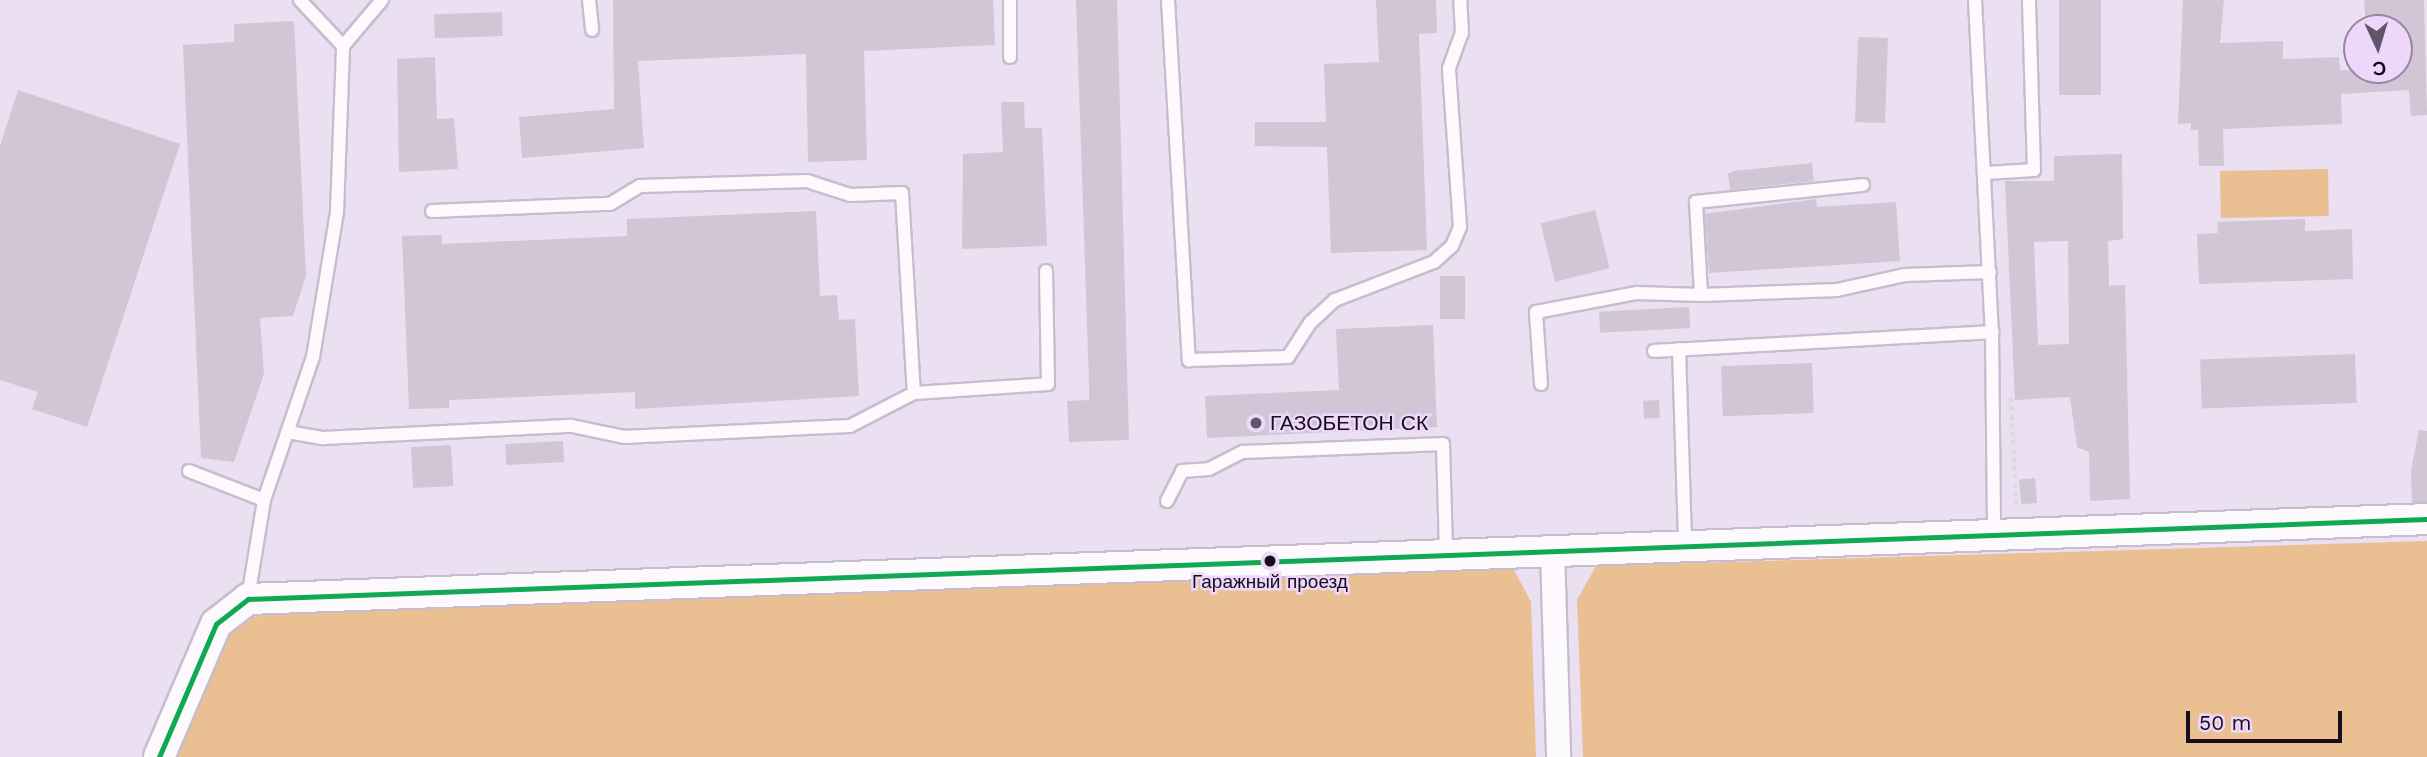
<!DOCTYPE html>
<meta charset="utf-8">
<style>
body{margin:0}
#map{position:relative;width:2427px;height:757px;overflow:hidden;background:#ebdff2;font-family:"Work Sans",sans-serif}
div>[style]{position:absolute}
.green>*{inset:0;background:#eabf92;transform-origin:0 0}
.building>*{inset:0;background:#d0c6d6;transform-origin:0 0}
.path>*{height:3.5px;margin-top:-1.75px;transform-origin:0;background:repeating-linear-gradient(90deg,#ddd9de 0 5px,transparent 0 8.5px)}
.roads{filter:drop-shadow(2px 0 #c8bdce) drop-shadow(-2px 0 #c8bdce) drop-shadow(0 2px #c8bdce) drop-shadow(0 -2px #c8bdce)}
.service>*{height:12px;margin:-6px;padding:0 6px;transform-origin:6px;border-radius:6px;background:#fcfafd}
.minor>*{height:23px;margin:-11.5px;padding:0 11.5px;transform-origin:11.5px;border-radius:11.5px;background:#fcfafd}
.tertiary>*{height:30px;margin:-15px;padding:0 15px;transform-origin:15px;border-radius:15px;background:#fcfafd}
.bus-1>*{height:5px;margin:-2.5px;padding:0 2.5px;transform-origin:2.5px;border-radius:2.5px;background:#10a855}
.dots>*{width:19px;height:19px;translate:-50% -50%;box-sizing:border-box;border:4px solid #edd7fa;border-radius:50%}
span{translate:-50% -50%;white-space:nowrap;text-align:center;line-height:1.15;-webkit-text-stroke:5px #edd7fa;paint-order:stroke}
.bus-label{font-size:19px;color:#170d1c}
.poi-label{font-size:21px;color:#170d1c}
.left{translate:0 -50%;text-align:left}
.north{position:absolute;left:2343px;top:14px;width:70px;height:70px;box-sizing:border-box;background:#edd7fa;border:2px solid #9786a1;border-radius:50%;rotate:176deg;font-size:19px;font-weight:700;line-height:28px;text-align:center;color:#170d1c}
.north::after{content:'';display:block;margin:auto;width:24px;height:32px;background:#615667;clip-path:polygon(50% 0,100% 100%,50% 72%,0 100%)}
.scale{position:absolute;left:2186px;top:711px;width:156px;height:32px;box-sizing:border-box;border:4px solid #170d1c;border-top:0;padding-left:9px;font-size:21px;line-height:24px;white-space:nowrap;color:#170d1c;-webkit-text-stroke:5px #edd7fa;paint-order:stroke}
</style>
<div id="map">
<div class="green">
<i style="left:2328px;top:169px;width:47px;height:108px;rotate:89deg"></i>
<i style="clip-path:polygon(2427px 541px,2427px 757px,1583px 757px,1577px 600px,1596px 566px)"></i>
<i style="clip-path:polygon(1513px 568px,1531px 602px,1536px 757px,177px 757px,228px 630px,252px 617px,292px 610px)"></i>
</div>
<div class="building">
<i style="clip-path:polygon(613px 0,993px 0,995px 45px,864px 51px,867px 160px,808px 162px,806px 54px,638px 61px,644px 148px,522px 158px,519px 117px,614px 109px)"></i>
<i style="clip-path:polygon(1076px 0,1117px 0,1129px 440px,1069px 442px,1067px 401px,1089px 400px,1089px 383px)"></i>
<i style="clip-path:polygon(1376px 0,1436px 0,1437px 33px,1419px 34px,1427px 250px,1331px 253px,1327px 147px,1255px 146px,1255px 122px,1326px 122px,1324px 64px,1379px 62px)"></i>
<i style="left:2059px;top:0;width:42px;height:95px"></i>
<i style="clip-path:polygon(2183px 0,2224px 0,2220px 43px,2283px 41px,2283px 59px,2339px 57px,2340px 70px,2399px 70px,2399px 28px,2366px 28px,2364px 0,2424px 0,2427px 115px,2411px 116px,2409px 90px,2341px 94px,2342px 124px,2223px 129px,2224px 166px,2199px 166px,2198px 130px,2191px 130px,2191px 123px,2178px 124px)"></i>
<i style="left:502px;top:12px;width:24px;height:68px;rotate:88deg"></i>
<i style="clip-path:polygon(294px 21px,306px 276px,293px 316px,260px 318px,264px 374px,234px 462px,201px 458px,183px 45px,234px 42px,234px 24px)"></i>
<i style="left:1858px;top:37px;width:30px;height:85px;rotate:2deg"></i>
<i style="clip-path:polygon(435px 57px,437px 119px,454px 118px,458px 169px,399px 172px,397px 59px)"></i>
<i style="clip-path:polygon(18px 90px,180px 144px,87px 427px,32px 409px,38px 392px,0 380px,0 146px)"></i>
<i style="clip-path:polygon(1001px 102px,1024px 102px,1025px 128px,1042px 128px,1047px 246px,962px 249px,963px 154px,1003px 152px)"></i>
<i style="clip-path:polygon(evenodd,2122px 154px,2123px 239px,2108px 241px,2109px 286px,2125px 285px,2130px 499px,2090px 501px,2089px 452px,2077px 447px,2070px 397px,2015px 400px,2005px 181px,2054px 181px,2054px 156px,2122px 154px,2068px 241px,2069px 344px,2038px 345px,2034px 242px,2068px 241px)"></i>
<i style="clip-path:polygon(1812px 163px,1814px 181px,1730px 190px,1728px 174px,1734px 171px)"></i>
<i style="clip-path:polygon(1816px 199px,1817px 207px,1896px 202px,1900px 261px,1709px 273px,1705px 214px)"></i>
<i style="left:1595px;top:210px;width:60px;height:56px;rotate:76deg"></i>
<i style="clip-path:polygon(816px 211px,820px 296px,837px 295px,839px 320px,855px 319px,859px 396px,635px 409px,635px 392px,449px 400px,449px 408px,409px 409px,402px 236px,442px 235px,442px 244px,627px 236px,627px 219px)"></i>
<i style="clip-path:polygon(2305px 219px,2305px 231px,2352px 229px,2353px 279px,2199px 284px,2197px 234px,2218px 233px,2217px 222px)"></i>
<i style="left:1440px;top:276px;width:25px;height:43px"></i>
<i style="left:1689px;top:307px;width:21px;height:90px;rotate:87deg"></i>
<i style="clip-path:polygon(1433px 325px,1437px 427px,1207px 438px,1205px 396px,1339px 390px,1336px 329px)"></i>
<i style="left:2355px;top:354px;width:49px;height:155px;rotate:88deg"></i>
<i style="left:1812px;top:363px;width:50px;height:91px;rotate:88deg"></i>
<i style="left:1659px;top:400px;width:18px;height:16px;rotate:87deg"></i>
<i style="clip-path:polygon(2419px 430px,2427px 431px,2427px 502px,2412px 502px,2411px 470px)"></i>
<i style="left:563px;top:441px;width:21px;height:58px;rotate:87deg"></i>
<i style="left:451px;top:445px;width:41px;height:40px;rotate:87deg"></i>
<i style="left:2035px;top:478px;width:25px;height:16px;rotate:85deg"></i>
</div>
<div class="path">
<i style="left:2011px;top:398px;width:111px;rotate:86.9deg"></i>
</div>
<div class="roads">
<div class="service">
<i style="left:300px;top:0;width:63px;rotate:46.9deg"></i>
<i style="left:589px;top:0;width:30px;rotate:84deg"></i>
<i style="left:1168px;top:0;width:361px;rotate:86.7deg"></i>
<i style="left:1189px;top:360px;width:99px;rotate:-1.7deg"></i>
<i style="left:1288px;top:357px;width:40px;rotate:-57.1deg"></i>
<i style="left:1310px;top:323px;width:34px;rotate:-43deg"></i>
<i style="left:1335px;top:300px;width:106px;rotate:-21deg"></i>
<i style="left:1434px;top:262px;width:24px;rotate:-42deg"></i>
<i style="left:1452px;top:246px;width:21px;rotate:-67deg"></i>
<i style="left:1460px;top:227px;width:159px;rotate:-94deg"></i>
<i style="left:1449px;top:68px;width:37px;rotate:-70deg"></i>
<i style="left:1462px;top:33px;width:33px;rotate:-93deg"></i>
<i style="left:1975px;top:0;width:332px;rotate:87.1deg"></i>
<i style="left:1992px;top:332px;width:202px;rotate:89.4deg"></i>
<i style="left:1010px;top:57px;width:57px;rotate:-90deg"></i>
<i style="left:1986px;top:173px;width:48px;rotate:-3.6deg"></i>
<i style="left:2034px;top:170px;width:170px;rotate:-91.7deg"></i>
<i style="left:1863px;top:185px;width:168px;rotate:174.2deg"></i>
<i style="left:1696px;top:202px;width:93px;rotate:86.9deg"></i>
<i style="left:1701px;top:295px;width:136px;rotate:-2.1deg"></i>
<i style="left:1837px;top:290px;width:70px;rotate:-12.4deg"></i>
<i style="left:1905px;top:275px;width:85px;rotate:-2deg"></i>
<i style="left:432px;top:211px;width:178px;rotate:-2.3deg"></i>
<i style="left:610px;top:204px;width:35px;rotate:-31deg"></i>
<i style="left:640px;top:186px;width:167px;rotate:-1.7deg"></i>
<i style="left:807px;top:181px;width:45px;rotate:18deg"></i>
<i style="left:850px;top:195px;width:52px;rotate:-2.2deg"></i>
<i style="left:902px;top:193px;width:200px;rotate:86.6deg"></i>
<i style="left:1679px;top:349px;width:195px;rotate:88.2deg"></i>
<i style="left:1654px;top:351px;width:339px;rotate:-3.2deg"></i>
<i style="left:1541px;top:384px;width:72px;rotate:-94deg"></i>
<i style="left:1536px;top:312px;width:103px;rotate:-10.7deg"></i>
<i style="left:1637px;top:293px;width:64px;rotate:1.8deg"></i>
<i style="left:288px;top:432px;width:36px;rotate:10deg"></i>
<i style="left:323px;top:438px;width:249px;rotate:-2.8deg"></i>
<i style="left:572px;top:426px;width:53px;rotate:11.9deg"></i>
<i style="left:624px;top:437px;width:226px;rotate:-2.8deg"></i>
<i style="left:850px;top:426px;width:72px;rotate:-27.3deg"></i>
<i style="left:914px;top:393px;width:134px;rotate:-3.8deg"></i>
<i style="left:1048px;top:384px;width:113px;rotate:-91deg"></i>
<i style="left:189px;top:471px;width:80px;rotate:21.1deg"></i>
<i style="left:1167px;top:501px;width:34px;rotate:-63deg"></i>
<i style="left:1182px;top:471px;width:27px;rotate:-4deg"></i>
<i style="left:1209px;top:469px;width:38px;rotate:-27deg"></i>
<i style="left:1243px;top:452px;width:200px;rotate:-2.3deg"></i>
<i style="left:1443px;top:444px;width:110px;rotate:88.4deg"></i>
<i style="left:248px;top:598px;width:99px;rotate:-80.7deg"></i>
<i style="left:264px;top:500px;width:151px;rotate:-71.1deg"></i>
<i style="left:313px;top:357px;width:147px;rotate:-80.6deg"></i>
<i style="left:337px;top:212px;width:166px;rotate:-87.9deg"></i>
<i style="left:343px;top:46px;width:60px;rotate:-49.7deg"></i>
</div>
<div class="minor">
<i style="left:1552px;top:549px;width:208px;rotate:88.3deg"></i>
</div>
<div class="tertiary">
<i style="left:159px;top:757px;width:145px;rotate:-66.8deg"></i>
<i style="left:216px;top:624px;width:41px;rotate:-38deg"></i>
<i style="left:248px;top:599px;width:2180px;rotate:-2.1deg"></i>
</div>
</div>
<div class="bus-1">
<i style="left:159px;top:757px;width:145px;rotate:-66.8deg"></i>
<i style="left:216px;top:624px;width:41px;rotate:-38deg"></i>
<i style="left:248px;top:599px;width:2180px;rotate:-2.1deg"></i>
</div>
<div class="dots">
<i style="left:1256px;top:423px;background:#615667"></i>
<i style="left:1270px;top:561px;background:#170d1c"></i>
</div>
<div class="bus-label">
<span style="left:1270px;top:582px">Гаражный проезд</span>
</div>
<div class="poi-label">
<span class="left" style="left:1270px;top:423px">ГАЗОБЕТОН СК</span>
</div>
<div class="north">С</div>
<div class="scale">50 m</div>
</div>
